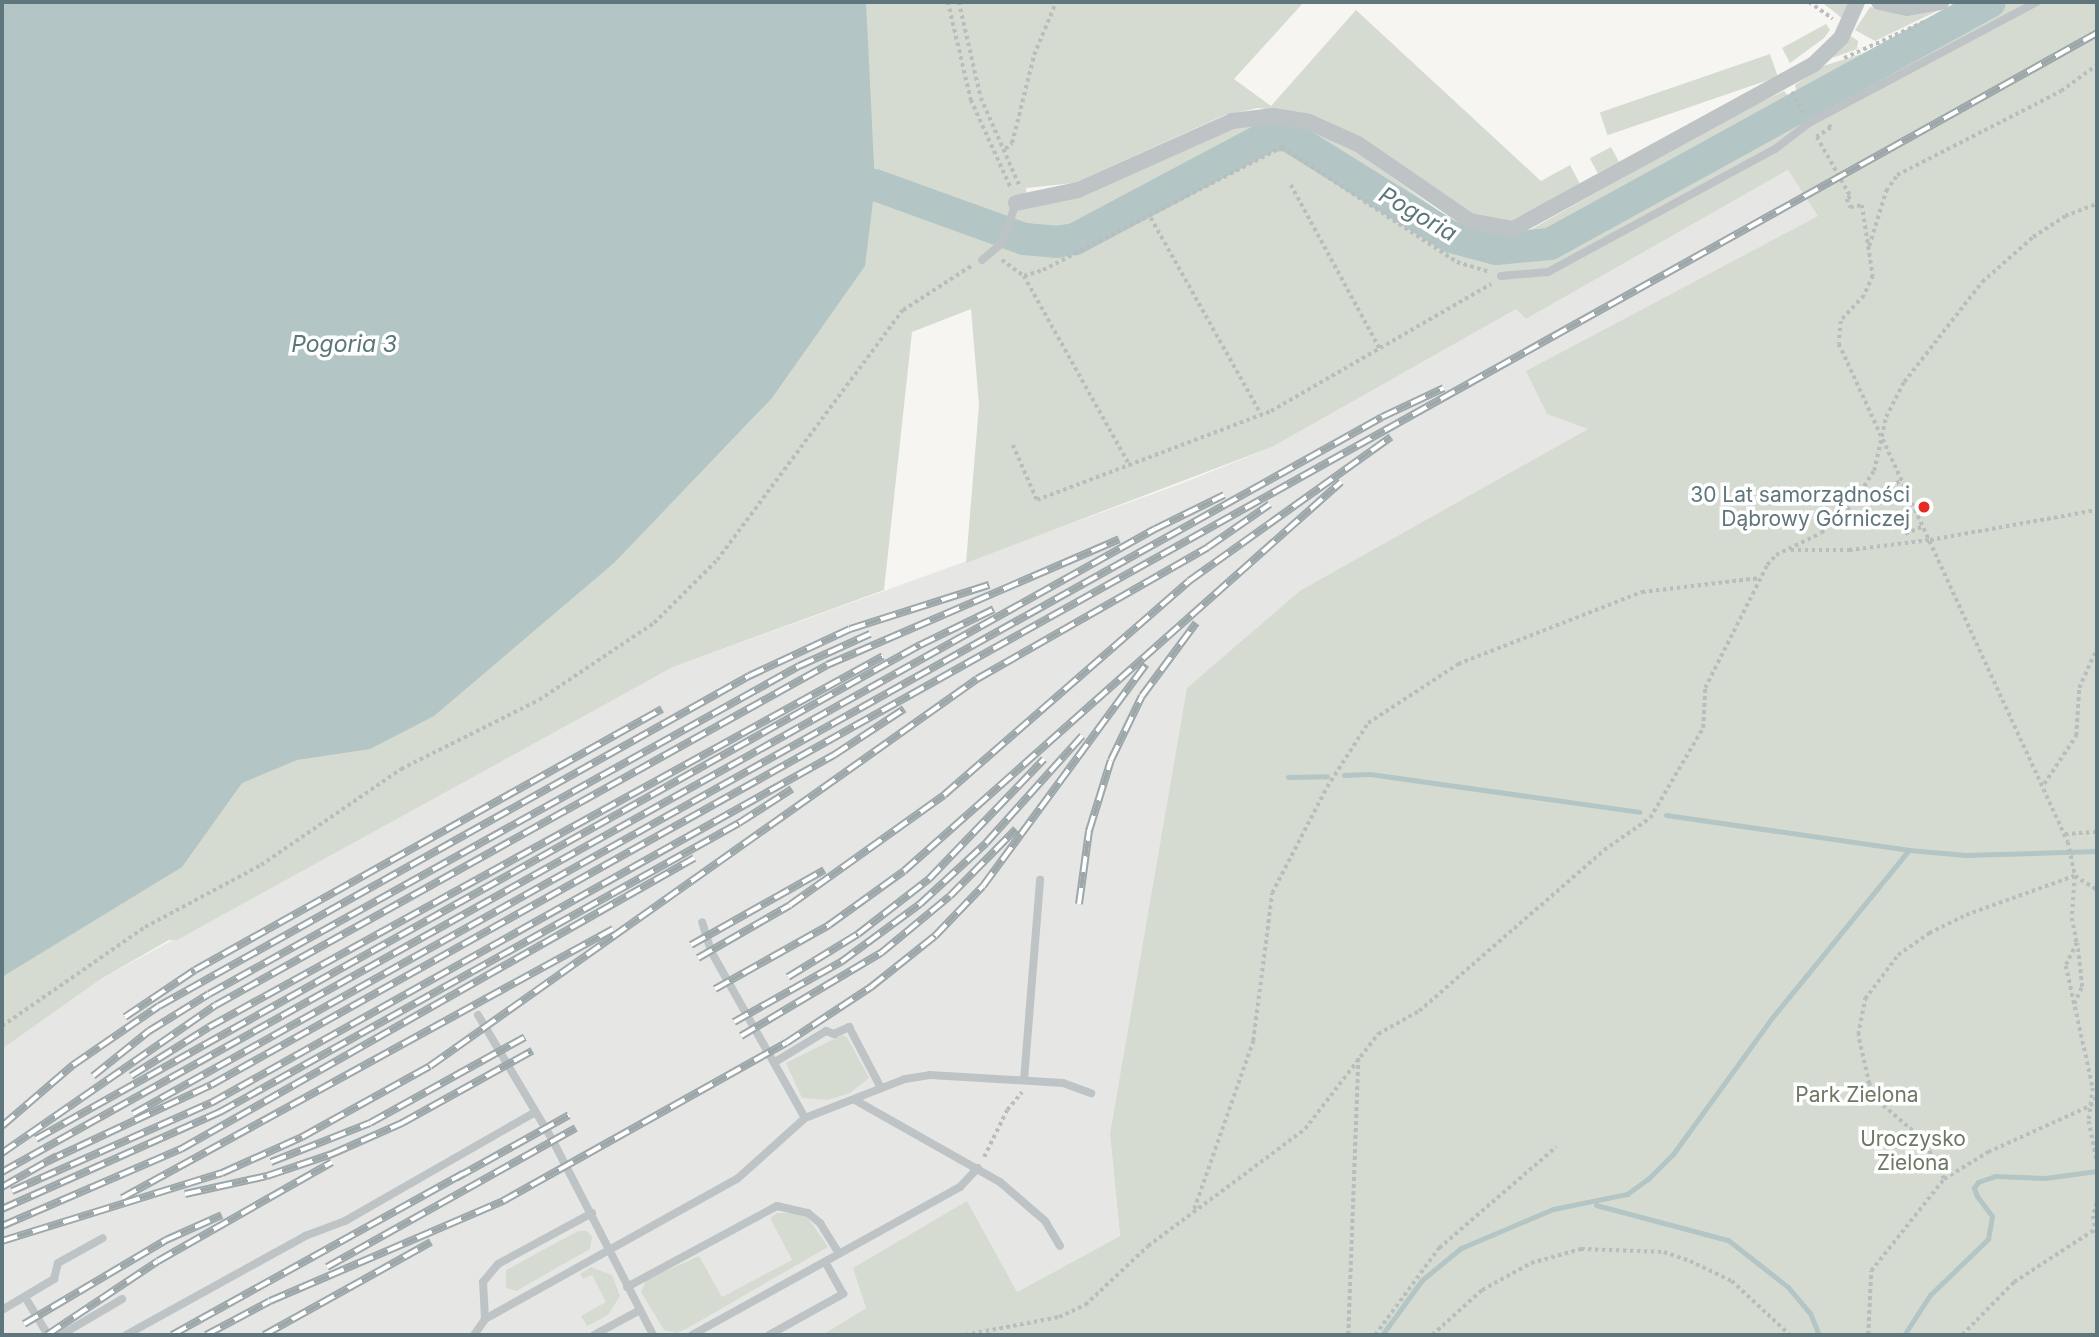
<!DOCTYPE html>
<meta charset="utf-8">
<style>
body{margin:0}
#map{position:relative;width:2099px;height:1337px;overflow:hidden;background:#f6f5f2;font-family:Inter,sans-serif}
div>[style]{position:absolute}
.built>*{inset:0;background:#e6e7e5}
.green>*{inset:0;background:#d6dbd1;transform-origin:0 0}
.water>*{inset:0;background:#b3c5c5}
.stream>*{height:5px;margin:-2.5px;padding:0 2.5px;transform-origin:2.5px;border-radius:2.5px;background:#b3c5c5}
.river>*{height:32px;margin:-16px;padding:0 16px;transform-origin:16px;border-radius:16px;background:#b3c5c5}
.path>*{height:3.5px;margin-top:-1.75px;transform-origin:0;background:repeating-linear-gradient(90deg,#b8bdbe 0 3.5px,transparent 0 7px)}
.service>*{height:8px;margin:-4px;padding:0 4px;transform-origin:4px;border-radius:4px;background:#bec4c6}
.minor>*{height:16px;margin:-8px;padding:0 8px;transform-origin:8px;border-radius:8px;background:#bec4c6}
.rail>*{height:8px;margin-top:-4px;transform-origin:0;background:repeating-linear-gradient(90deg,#fff 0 16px,#9da7aa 0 32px);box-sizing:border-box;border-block:2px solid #9da7aa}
.dots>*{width:19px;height:19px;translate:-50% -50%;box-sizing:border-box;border:4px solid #fff;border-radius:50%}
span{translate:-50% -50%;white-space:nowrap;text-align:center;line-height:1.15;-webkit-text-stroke:7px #fff;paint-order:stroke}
.poi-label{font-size:21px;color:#60767d}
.right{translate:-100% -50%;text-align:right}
.park-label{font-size:21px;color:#6c7a63}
.water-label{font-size:23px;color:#5b7779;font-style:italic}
.frame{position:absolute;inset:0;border:4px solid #60767d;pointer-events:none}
</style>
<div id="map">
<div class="built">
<i style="clip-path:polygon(1788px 170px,1819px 216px,1527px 371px,1589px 429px,1301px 590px,1110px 1134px,1120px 1236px,1017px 1292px,866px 1308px,822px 1335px,2px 1335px,2px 1049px,101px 979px,673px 667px,1183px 483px,1272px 447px,1516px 308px,1526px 319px)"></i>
</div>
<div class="green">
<i style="clip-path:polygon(2px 2px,1304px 2px,1234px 79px,1271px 106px,1356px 10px,1541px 181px,1570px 165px,1580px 184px,1509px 222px,1471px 214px,1311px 115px,1258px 108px,1225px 115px,1074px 183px,1026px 188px,1028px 208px,1233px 128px,1275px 123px,1301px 127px,1353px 149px,1450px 219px,1499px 237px,1528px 231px,1742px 111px,1784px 91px,1791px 99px,1797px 96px,1795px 85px,1823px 66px,1884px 47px,1975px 2px,2097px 2px,2097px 1335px,822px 1335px,866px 1308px,853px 1268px,967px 1201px,1017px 1292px,1120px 1236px,1110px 1134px,1187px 688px,1301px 590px,1588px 429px,1547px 414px,1526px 371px,1818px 216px,1788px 170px,1526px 319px,1516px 309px,1272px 447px,966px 563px,979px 405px,971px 309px,912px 332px,884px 590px,673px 667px,177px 940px,169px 940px,101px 979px,2px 1049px)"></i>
<i style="clip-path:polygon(1821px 2px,1848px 2px,1843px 19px,1832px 10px)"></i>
<i style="clip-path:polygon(1870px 7px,1909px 16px,1939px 10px,1875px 41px,1855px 30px)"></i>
<i style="clip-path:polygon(1826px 24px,1830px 30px,1824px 38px,1790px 63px,1782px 48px)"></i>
<i style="clip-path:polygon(1851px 36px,1858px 41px,1857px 49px,1832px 58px)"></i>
<i style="left:1770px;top:54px;width:24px;height:180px;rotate:71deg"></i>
<i style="left:1611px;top:147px;width:17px;height:24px;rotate:62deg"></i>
<i style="clip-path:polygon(842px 1035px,847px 1037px,869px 1078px,850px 1093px,828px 1100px,802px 1098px,786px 1063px)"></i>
<i style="clip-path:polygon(777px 1213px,797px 1213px,808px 1218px,828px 1247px,686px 1329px,676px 1333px,664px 1330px,641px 1292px,646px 1280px,699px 1256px,722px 1297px,792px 1260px,770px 1218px)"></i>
<i style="clip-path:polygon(578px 1231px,587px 1231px,592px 1237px,590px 1249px,516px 1291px,506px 1288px,506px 1270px)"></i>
<i style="clip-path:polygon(591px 1267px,612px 1275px,620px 1296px,608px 1315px,587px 1326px,581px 1316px,606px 1302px,592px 1275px,583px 1279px,580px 1274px)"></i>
</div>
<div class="water">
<i style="clip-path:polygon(2px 2px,866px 2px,875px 185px,865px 266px,772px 398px,614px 563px,434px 716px,370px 749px,297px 760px,242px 783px,182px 867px,2px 977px)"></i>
</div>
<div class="stream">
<i style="left:1344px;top:775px;width:26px;rotate:-2deg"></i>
<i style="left:1370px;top:774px;width:272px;rotate:8deg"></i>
<i style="left:1288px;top:777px;width:39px;rotate:-1deg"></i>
<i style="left:1666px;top:815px;width:246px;rotate:8.2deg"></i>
<i style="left:1596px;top:1205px;width:137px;rotate:14.9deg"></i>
<i style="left:1728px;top:1240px;width:76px;rotate:38.1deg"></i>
<i style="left:1788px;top:1287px;width:34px;rotate:50deg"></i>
<i style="left:1810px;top:1313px;width:24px;rotate:68deg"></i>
<i style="left:1382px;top:1335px;width:68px;rotate:-54deg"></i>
<i style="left:1422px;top:1280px;width:50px;rotate:-39.4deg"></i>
<i style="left:1461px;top:1248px;width:100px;rotate:-23deg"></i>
<i style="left:1553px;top:1209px;width:76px;rotate:-11.5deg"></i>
<i style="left:1627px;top:1194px;width:26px;rotate:-36deg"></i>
<i style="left:1648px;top:1179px;width:35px;rotate:-45deg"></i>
<i style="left:1673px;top:1154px;width:167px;rotate:-54deg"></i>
<i style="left:1771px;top:1019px;width:218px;rotate:-50.8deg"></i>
<i style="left:1909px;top:850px;width:57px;rotate:5deg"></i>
<i style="left:1966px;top:855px;width:131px;rotate:-1.7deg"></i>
<i style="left:1904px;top:1335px;width:48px;rotate:-57deg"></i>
<i style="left:1930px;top:1295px;width:81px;rotate:-44deg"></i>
<i style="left:1988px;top:1239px;width:23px;rotate:-80deg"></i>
<i style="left:1992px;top:1216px;width:25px;rotate:-127deg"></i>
<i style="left:1977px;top:1196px;width:9px;rotate:-111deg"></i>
<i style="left:1974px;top:1188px;width:7px;rotate:-56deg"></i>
<i style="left:1978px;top:1182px;width:18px;rotate:-19deg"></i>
<i style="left:1995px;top:1176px;width:50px;rotate:2.3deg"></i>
<i style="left:2045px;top:1178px;width:52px;rotate:-7.7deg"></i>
</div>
<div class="river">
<i style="left:875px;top:185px;width:158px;rotate:19.9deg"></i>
<i style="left:1024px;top:239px;width:32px;rotate:5deg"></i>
<i style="left:1056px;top:242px;width:19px;rotate:-9deg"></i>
<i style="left:1075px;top:239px;width:220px;rotate:-28deg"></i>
<i style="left:1269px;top:136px;width:18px;rotate:-3deg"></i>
<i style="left:1287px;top:135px;width:193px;rotate:31.9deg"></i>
<i style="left:1451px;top:237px;width:47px;rotate:14.9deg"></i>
<i style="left:1496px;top:249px;width:54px;rotate:-5.3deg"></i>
<i style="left:1550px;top:244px;width:502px;rotate:-28.81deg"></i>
</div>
<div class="path">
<i style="left:948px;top:2px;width:101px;rotate:76.8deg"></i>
<i style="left:971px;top:100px;width:97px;rotate:65.6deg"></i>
<i style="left:959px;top:2px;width:98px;rotate:77.1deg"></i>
<i style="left:981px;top:98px;width:97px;rotate:66.3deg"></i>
<i style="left:1809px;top:2px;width:29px;rotate:35deg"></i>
<i style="left:1844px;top:58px;width:88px;rotate:-24.2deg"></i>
<i style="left:1792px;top:92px;width:24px;rotate:62deg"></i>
<i style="left:1829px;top:125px;width:4px;rotate:56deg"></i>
<i style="left:1831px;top:128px;width:17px;rotate:147deg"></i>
<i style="left:1817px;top:137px;width:69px;rotate:60.5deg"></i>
<i style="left:1851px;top:197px;width:4px;rotate:153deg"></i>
<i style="left:1847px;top:199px;width:9px;rotate:69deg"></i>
<i style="left:1850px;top:207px;width:12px;rotate:-9deg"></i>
<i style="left:1862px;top:205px;width:72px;rotate:81.2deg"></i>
<i style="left:1873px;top:276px;width:22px;rotate:114deg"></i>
<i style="left:1864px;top:296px;width:34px;rotate:133deg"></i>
<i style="left:1841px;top:321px;width:23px;rotate:95deg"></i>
<i style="left:1839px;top:344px;width:548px;rotate:65.31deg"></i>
<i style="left:2068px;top:842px;width:35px;rotate:78deg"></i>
<i style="left:2075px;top:876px;width:42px;rotate:94.1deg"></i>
<i style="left:2072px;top:918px;width:25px;rotate:79deg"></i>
<i style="left:2077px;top:943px;width:25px;rotate:116deg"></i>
<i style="left:2066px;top:966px;width:125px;rotate:77.5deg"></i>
<i style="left:2093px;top:1088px;width:33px;rotate:97deg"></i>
<i style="left:2089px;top:1121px;width:43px;rotate:79.2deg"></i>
<i style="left:1005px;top:149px;width:9px;rotate:-41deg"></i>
<i style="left:1012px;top:143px;width:91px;rotate:-76deg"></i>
<i style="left:1034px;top:55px;width:57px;rotate:-67.5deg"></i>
<i style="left:1291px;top:185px;width:187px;rotate:61.5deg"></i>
<i style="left:1151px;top:218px;width:225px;rotate:60.7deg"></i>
<i style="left:1869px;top:246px;width:58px;rotate:-72.8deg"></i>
<i style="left:1886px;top:191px;width:19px;rotate:-55deg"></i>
<i style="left:1897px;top:175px;width:184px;rotate:-27.1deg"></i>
<i style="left:2061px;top:91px;width:44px;rotate:-35.8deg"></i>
<i style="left:1002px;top:260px;width:27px;rotate:36deg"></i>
<i style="left:1024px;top:276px;width:20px;rotate:-18deg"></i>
<i style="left:1043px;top:270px;width:269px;rotate:-27.2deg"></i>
<i style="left:1282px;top:147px;width:209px;rotate:33.3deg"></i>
<i style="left:1457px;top:262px;width:34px;rotate:17deg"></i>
<i style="left:1024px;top:276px;width:218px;rotate:60.8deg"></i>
<i style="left:1013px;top:445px;width:60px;rotate:66.4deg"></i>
<i style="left:1037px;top:500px;width:250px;rotate:-20.8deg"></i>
<i style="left:1271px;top:411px;width:254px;rotate:-30deg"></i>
<i style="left:1884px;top:490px;width:21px;rotate:-29deg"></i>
<i style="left:1905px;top:534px;width:20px;rotate:-24deg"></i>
<i style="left:1791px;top:550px;width:58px"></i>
<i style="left:1849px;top:550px;width:82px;rotate:-7deg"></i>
<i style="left:1930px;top:540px;width:170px;rotate:-10.2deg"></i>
<i style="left:2044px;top:784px;width:58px;rotate:-56.3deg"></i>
<i style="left:2076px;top:736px;width:48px;rotate:-86.4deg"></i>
<i style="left:2079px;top:688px;width:44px;rotate:-65.8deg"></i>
<i style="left:2065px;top:834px;width:32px;rotate:-4deg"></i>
<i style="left:2075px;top:876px;width:26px;rotate:32deg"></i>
<i style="left:2074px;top:1004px;width:19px;rotate:-65deg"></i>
<i style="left:2082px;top:987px;width:44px;rotate:-96.5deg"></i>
<i style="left:2px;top:1026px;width:174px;rotate:-34.7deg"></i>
<i style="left:145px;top:927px;width:132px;rotate:-28.1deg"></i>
<i style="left:261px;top:865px;width:170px;rotate:-34.4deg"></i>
<i style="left:401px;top:769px;width:154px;rotate:-26.6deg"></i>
<i style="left:539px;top:700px;width:138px;rotate:-33.8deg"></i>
<i style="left:654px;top:623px;width:89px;rotate:-45deg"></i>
<i style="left:717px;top:560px;width:312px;rotate:-53.4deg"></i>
<i style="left:903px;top:310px;width:81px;rotate:-32.9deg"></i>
<i style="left:984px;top:1157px;width:52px;rotate:-63.9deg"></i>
<i style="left:1007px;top:1110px;width:23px;rotate:-50deg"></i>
<i style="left:1944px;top:1179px;width:44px;rotate:-118.3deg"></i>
<i style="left:1923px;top:1140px;width:55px;rotate:-139.4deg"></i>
<i style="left:1881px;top:1104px;width:23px;rotate:-121deg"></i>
<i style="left:1869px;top:1084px;width:50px;rotate:-102.7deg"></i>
<i style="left:1858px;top:1035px;width:37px;rotate:-79deg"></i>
<i style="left:1865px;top:999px;width:55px;rotate:-53.1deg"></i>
<i style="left:1898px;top:955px;width:38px;rotate:-35deg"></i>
<i style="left:1929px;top:933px;width:41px;rotate:-25.9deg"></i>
<i style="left:1966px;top:915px;width:115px;rotate:-19.9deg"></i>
<i style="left:2097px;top:1203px;width:14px;rotate:107deg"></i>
<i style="left:2093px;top:1216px;width:20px;rotate:79deg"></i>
<i style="left:1194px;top:1209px;width:178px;rotate:-70.6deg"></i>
<i style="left:1253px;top:1041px;width:149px;rotate:-82.7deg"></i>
<i style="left:1272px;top:893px;width:119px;rotate:-62.6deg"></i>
<i style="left:1327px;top:787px;width:76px;rotate:-57.4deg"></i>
<i style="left:1368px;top:723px;width:108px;rotate:-33.2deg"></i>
<i style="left:1458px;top:664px;width:198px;rotate:-21.4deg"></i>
<i style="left:1642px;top:592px;width:119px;rotate:-6.8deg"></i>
<i style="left:965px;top:1335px;width:96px;rotate:-10.8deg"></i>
<i style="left:1059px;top:1317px;width:29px;rotate:-25deg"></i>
<i style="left:1085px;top:1305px;width:86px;rotate:-43.1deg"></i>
<i style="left:1148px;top:1246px;width:196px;rotate:-36.7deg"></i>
<i style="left:1305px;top:1129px;width:120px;rotate:-52.5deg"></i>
<i style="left:1378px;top:1034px;width:47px;rotate:-29.3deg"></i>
<i style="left:1419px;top:1011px;width:245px;rotate:-41deg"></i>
<i style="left:1604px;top:850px;width:56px;rotate:-34.8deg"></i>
<i style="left:1650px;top:818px;width:104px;rotate:-59.5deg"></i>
<i style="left:1703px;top:728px;width:40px;rotate:-87.1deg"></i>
<i style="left:1705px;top:688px;width:138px;rotate:-63.2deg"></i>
<i style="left:1767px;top:565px;width:13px;rotate:-48deg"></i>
<i style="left:1776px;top:555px;width:50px;rotate:-26.1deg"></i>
<i style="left:1821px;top:533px;width:43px;rotate:-42.2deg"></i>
<i style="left:1853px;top:504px;width:39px;rotate:-58deg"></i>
<i style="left:1874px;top:471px;width:55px;rotate:-77.5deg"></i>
<i style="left:1886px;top:417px;width:39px;rotate:-63deg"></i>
<i style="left:1904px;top:382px;width:127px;rotate:-52deg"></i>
<i style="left:1982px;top:282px;width:68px;rotate:-41.4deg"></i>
<i style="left:2033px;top:237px;width:38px;rotate:-33deg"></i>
<i style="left:2065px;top:216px;width:34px;rotate:-21deg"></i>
<i style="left:1348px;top:1335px;width:277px;rotate:-87.9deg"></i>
<i style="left:1375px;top:1335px;width:108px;rotate:-53.7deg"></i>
<i style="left:1439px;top:1248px;width:155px;rotate:-40.8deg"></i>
<i style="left:1432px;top:1335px;width:67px;rotate:-42deg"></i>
<i style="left:1482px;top:1290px;width:56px;rotate:-28.9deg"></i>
<i style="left:1531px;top:1263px;width:52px;rotate:-15.6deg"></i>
<i style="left:1581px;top:1249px;width:83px;rotate:2.1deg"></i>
<i style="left:1664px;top:1252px;width:28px;rotate:19deg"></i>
<i style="left:1690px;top:1261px;width:47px;rotate:25.5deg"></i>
<i style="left:1732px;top:1281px;width:79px;rotate:43deg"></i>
<i style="left:1868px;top:1335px;width:64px;rotate:-87.3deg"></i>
<i style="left:1871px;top:1271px;width:117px;rotate:-51.6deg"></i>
<i style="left:1944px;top:1179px;width:52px;rotate:-31.5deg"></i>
<i style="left:1988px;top:1152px;width:112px;rotate:-24.3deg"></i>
<i style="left:2090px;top:1106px;width:11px;rotate:-52deg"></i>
<i style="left:1962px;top:1335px;width:74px;rotate:-45.5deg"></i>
<i style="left:2014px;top:1282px;width:99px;rotate:-33deg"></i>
</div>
<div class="service">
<i style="left:982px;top:260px;width:26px;rotate:-40deg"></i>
<i style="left:1002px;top:243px;width:42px;rotate:-70.7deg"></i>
<i style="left:1501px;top:276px;width:47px;rotate:-4.9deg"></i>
<i style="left:1548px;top:272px;width:258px;rotate:-28.5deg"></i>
<i style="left:1775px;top:149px;width:43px;rotate:-37.4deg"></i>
<i style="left:1809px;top:123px;width:258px;rotate:-28deg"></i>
<i style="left:478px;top:1015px;width:147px;rotate:59.2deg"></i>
<i style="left:553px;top:1141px;width:218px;rotate:62.7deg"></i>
<i style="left:775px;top:1062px;width:60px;rotate:-31.3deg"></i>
<i style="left:826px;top:1031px;width:9px;rotate:21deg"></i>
<i style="left:834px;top:1034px;width:17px;rotate:-25deg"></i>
<i style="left:849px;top:1027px;width:69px;rotate:62.3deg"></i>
<i style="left:1024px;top:1080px;width:201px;rotate:-85.4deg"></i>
<i style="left:855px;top:1100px;width:167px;rotate:29.5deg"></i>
<i style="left:1000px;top:1182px;width:60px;rotate:40.9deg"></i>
<i style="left:1045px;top:1221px;width:29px;rotate:59deg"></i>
<i style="left:805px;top:1118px;width:107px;rotate:-21.3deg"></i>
<i style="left:905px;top:1079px;width:25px;rotate:-9deg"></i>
<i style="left:930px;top:1075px;width:133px;rotate:3.4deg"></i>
<i style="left:1063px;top:1083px;width:30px;rotate:20deg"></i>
<i style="left:627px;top:1287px;width:170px;rotate:-28.4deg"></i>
<i style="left:777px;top:1206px;width:32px;rotate:13deg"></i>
<i style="left:808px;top:1213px;width:16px;rotate:40deg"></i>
<i style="left:820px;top:1223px;width:36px;rotate:58deg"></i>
<i style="left:25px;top:1297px;width:44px;rotate:58.8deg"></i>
<i style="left:2px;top:1310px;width:61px;rotate:-30.8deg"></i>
<i style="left:54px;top:1279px;width:16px;rotate:-76deg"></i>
<i style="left:58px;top:1263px;width:51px;rotate:-29.1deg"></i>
<i style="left:485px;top:1319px;width:37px;rotate:-93deg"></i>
<i style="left:483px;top:1282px;width:23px;rotate:-50deg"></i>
<i style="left:498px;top:1264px;width:107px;rotate:-28.5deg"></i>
<i style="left:61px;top:1335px;width:71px;rotate:-30.5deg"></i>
<i style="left:126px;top:1335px;width:205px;rotate:-28.9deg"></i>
<i style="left:305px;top:1236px;width:43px;rotate:-20.6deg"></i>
<i style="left:345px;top:1221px;width:219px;rotate:-29.8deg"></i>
<i style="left:474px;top:1335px;width:19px;rotate:-55deg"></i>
<i style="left:485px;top:1319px;width:288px;rotate:-29.1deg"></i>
<i style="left:737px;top:1179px;width:91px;rotate:-41.9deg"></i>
<i style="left:805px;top:1118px;width:192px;rotate:-119.4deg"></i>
<i style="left:711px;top:951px;width:30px;rotate:-107deg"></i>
<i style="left:594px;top:1335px;width:52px;rotate:-28.5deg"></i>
<i style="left:692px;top:1335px;width:306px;rotate:-28.9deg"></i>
<i style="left:960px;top:1187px;width:26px;rotate:-47deg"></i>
<i style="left:769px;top:1335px;width:85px;rotate:-29deg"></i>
<i style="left:843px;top:1294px;width:37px;rotate:-119deg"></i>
</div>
<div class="minor">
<i style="left:1879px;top:2px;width:29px;rotate:12deg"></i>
<i style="left:1907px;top:8px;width:35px;rotate:-10deg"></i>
<i style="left:1016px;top:203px;width:63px;rotate:-11.8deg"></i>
<i style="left:1078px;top:190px;width:169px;rotate:-24.1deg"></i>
<i style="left:1232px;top:121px;width:41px;rotate:-7deg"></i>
<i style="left:1273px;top:116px;width:36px;rotate:9deg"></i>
<i style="left:1309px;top:122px;width:54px;rotate:24.2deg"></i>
<i style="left:1358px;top:144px;width:136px;rotate:34.5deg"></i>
<i style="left:1470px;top:221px;width:44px;rotate:10.5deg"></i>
<i style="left:1513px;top:229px;width:343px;rotate:-28.7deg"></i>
<i style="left:1814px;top:64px;width:37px;rotate:-44deg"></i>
<i style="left:1841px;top:38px;width:39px;rotate:-66deg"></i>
</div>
<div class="rail">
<i style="left:1079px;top:904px;width:74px;rotate:-82.2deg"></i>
<i style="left:1089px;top:831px;width:74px;rotate:-72.8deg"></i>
<i style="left:1111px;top:760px;width:71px;rotate:-64.2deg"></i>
<i style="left:1142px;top:696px;width:91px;rotate:-53.5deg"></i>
<i style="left:691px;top:945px;width:153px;rotate:-29.4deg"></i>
<i style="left:698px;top:958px;width:106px;rotate:-29.9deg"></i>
<i style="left:790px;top:905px;width:189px;rotate:-35.5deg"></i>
<i style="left:944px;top:795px;width:325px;rotate:-41.1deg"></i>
<i style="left:1189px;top:581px;width:248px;rotate:-35.5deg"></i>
<i style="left:788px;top:977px;width:82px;rotate:-31.6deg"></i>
<i style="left:858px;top:934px;width:90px;rotate:-37.8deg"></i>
<i style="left:929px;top:879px;width:166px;rotate:-46.2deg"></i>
<i style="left:715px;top:989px;width:131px;rotate:-29.3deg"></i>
<i style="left:829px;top:925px;width:92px;rotate:-35.8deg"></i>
<i style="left:904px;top:871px;width:585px;rotate:-41.67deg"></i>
<i style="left:125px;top:1017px;width:84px;rotate:-33.9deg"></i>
<i style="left:195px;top:970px;width:535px;rotate:-29.2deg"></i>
<i style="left:734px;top:1022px;width:123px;rotate:-29.3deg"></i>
<i style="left:841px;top:962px;width:98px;rotate:-36.3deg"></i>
<i style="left:920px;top:904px;width:90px;rotate:-42.7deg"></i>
<i style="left:986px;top:843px;width:144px;rotate:-48.1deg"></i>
<i style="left:741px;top:1036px;width:163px;rotate:-30.7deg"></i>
<i style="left:881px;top:953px;width:89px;rotate:-39.6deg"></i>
<i style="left:950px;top:896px;width:94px;rotate:-45.4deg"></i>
<i style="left:93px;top:1076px;width:72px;rotate:-38.8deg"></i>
<i style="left:149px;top:1031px;width:70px;rotate:-31.7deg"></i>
<i style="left:209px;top:994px;width:675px;rotate:-29.07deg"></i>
<i style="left:799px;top:666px;width:78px;rotate:-24.3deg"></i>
<i style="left:131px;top:1076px;width:92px;rotate:-32.1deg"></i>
<i style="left:209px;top:1027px;width:769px;rotate:-28.83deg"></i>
<i style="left:133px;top:1114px;width:1430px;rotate:-29.16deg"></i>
<i style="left:1382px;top:417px;width:68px;rotate:-25.1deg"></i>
<i style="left:2px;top:1126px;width:94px;rotate:-40.7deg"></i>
<i style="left:73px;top:1065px;width:104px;rotate:-34.5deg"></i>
<i style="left:159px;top:1006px;width:676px;rotate:-29.22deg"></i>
<i style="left:749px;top:676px;width:111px;rotate:-25deg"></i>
<i style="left:850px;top:629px;width:146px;rotate:-17.6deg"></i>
<i style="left:36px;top:1139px;width:1013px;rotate:-29.2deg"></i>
<i style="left:920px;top:645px;width:82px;rotate:-25.9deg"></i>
<i style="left:2px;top:1153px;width:260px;rotate:-34.7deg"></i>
<i style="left:216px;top:1005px;width:699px;rotate:-29.09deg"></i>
<i style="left:827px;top:665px;width:318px;rotate:-23.3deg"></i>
<i style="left:48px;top:1161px;width:180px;rotate:-25deg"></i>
<i style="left:211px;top:1085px;width:2160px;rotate:-29.15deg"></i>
<i style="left:271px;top:1162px;width:106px;rotate:-21.5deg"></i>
<i style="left:370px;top:1123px;width:177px;rotate:-29deg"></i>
<i style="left:2px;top:1172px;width:1320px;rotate:-29.15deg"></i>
<i style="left:1155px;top:529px;width:77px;rotate:-26.2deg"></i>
<i style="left:456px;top:1178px;width:129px;rotate:-29.1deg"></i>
<i style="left:2px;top:1187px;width:63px;rotate:-29.4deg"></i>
<i style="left:12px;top:1191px;width:218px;rotate:-23.9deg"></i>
<i style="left:211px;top:1103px;width:714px;rotate:-29.19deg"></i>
<i style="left:834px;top:755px;width:84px;rotate:-33.3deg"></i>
<i style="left:185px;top:1194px;width:84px;rotate:-12.4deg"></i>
<i style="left:267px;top:1176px;width:69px;rotate:-18.7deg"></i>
<i style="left:332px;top:1154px;width:77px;rotate:-23.9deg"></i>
<i style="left:402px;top:1123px;width:149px;rotate:-29deg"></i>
<i style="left:122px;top:1198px;width:560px;rotate:-28.72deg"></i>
<i style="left:2px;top:1209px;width:239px;rotate:-24deg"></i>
<i style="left:220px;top:1112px;width:594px;rotate:-29.11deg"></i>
<i style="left:739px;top:823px;width:63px;rotate:-32.7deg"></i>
<i style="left:2px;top:1226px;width:195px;rotate:-23.3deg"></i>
<i style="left:181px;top:1149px;width:590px;rotate:-29.56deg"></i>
<i style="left:2px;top:1241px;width:230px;rotate:-17.2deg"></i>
<i style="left:222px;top:1173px;width:88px;rotate:-24.2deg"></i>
<i style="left:302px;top:1137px;width:146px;rotate:-29deg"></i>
<i style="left:430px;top:1066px;width:670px;rotate:-35.28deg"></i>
<i style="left:977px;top:679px;width:266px;rotate:-29.7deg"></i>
<i style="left:1208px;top:547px;width:75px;rotate:-34.7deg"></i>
<i style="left:327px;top:1267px;width:285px;rotate:-29.2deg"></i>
<i style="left:24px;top:1324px;width:165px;rotate:-30.6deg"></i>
<i style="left:166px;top:1240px;width:61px;rotate:-24.1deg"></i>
<i style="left:47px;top:1335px;width:133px;rotate:-33.7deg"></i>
<i style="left:158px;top:1261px;width:200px;rotate:-29.6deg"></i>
<i style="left:172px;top:1335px;width:333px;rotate:-29deg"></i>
<i style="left:206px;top:1335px;width:72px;rotate:-28deg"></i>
<i style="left:270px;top:1301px;width:254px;rotate:-23.2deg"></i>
<i style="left:503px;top:1201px;width:324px;rotate:-29.2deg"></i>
<i style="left:786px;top:1043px;width:102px;rotate:-33.4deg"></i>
<i style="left:871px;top:987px;width:82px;rotate:-38.6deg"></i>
<i style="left:935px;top:936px;width:69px;rotate:-46.2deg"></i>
<i style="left:983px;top:886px;width:275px;rotate:-53.7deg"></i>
<i style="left:264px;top:1335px;width:191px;rotate:-29.1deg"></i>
</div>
<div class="dots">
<i style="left:1924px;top:507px;background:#e42b24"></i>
</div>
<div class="poi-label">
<span class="right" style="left:1910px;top:507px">30 Lat samorządności<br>Dąbrowy Górniczej</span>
</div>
<div class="park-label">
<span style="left:1857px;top:1095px">Park Zielona</span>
<span style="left:1913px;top:1151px">Uroczysko<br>Zielona</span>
</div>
<div class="water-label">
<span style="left:1418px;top:214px;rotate:30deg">Pogoria</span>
<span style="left:344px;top:344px">Pogoria 3</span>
</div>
<div class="frame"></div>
</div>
